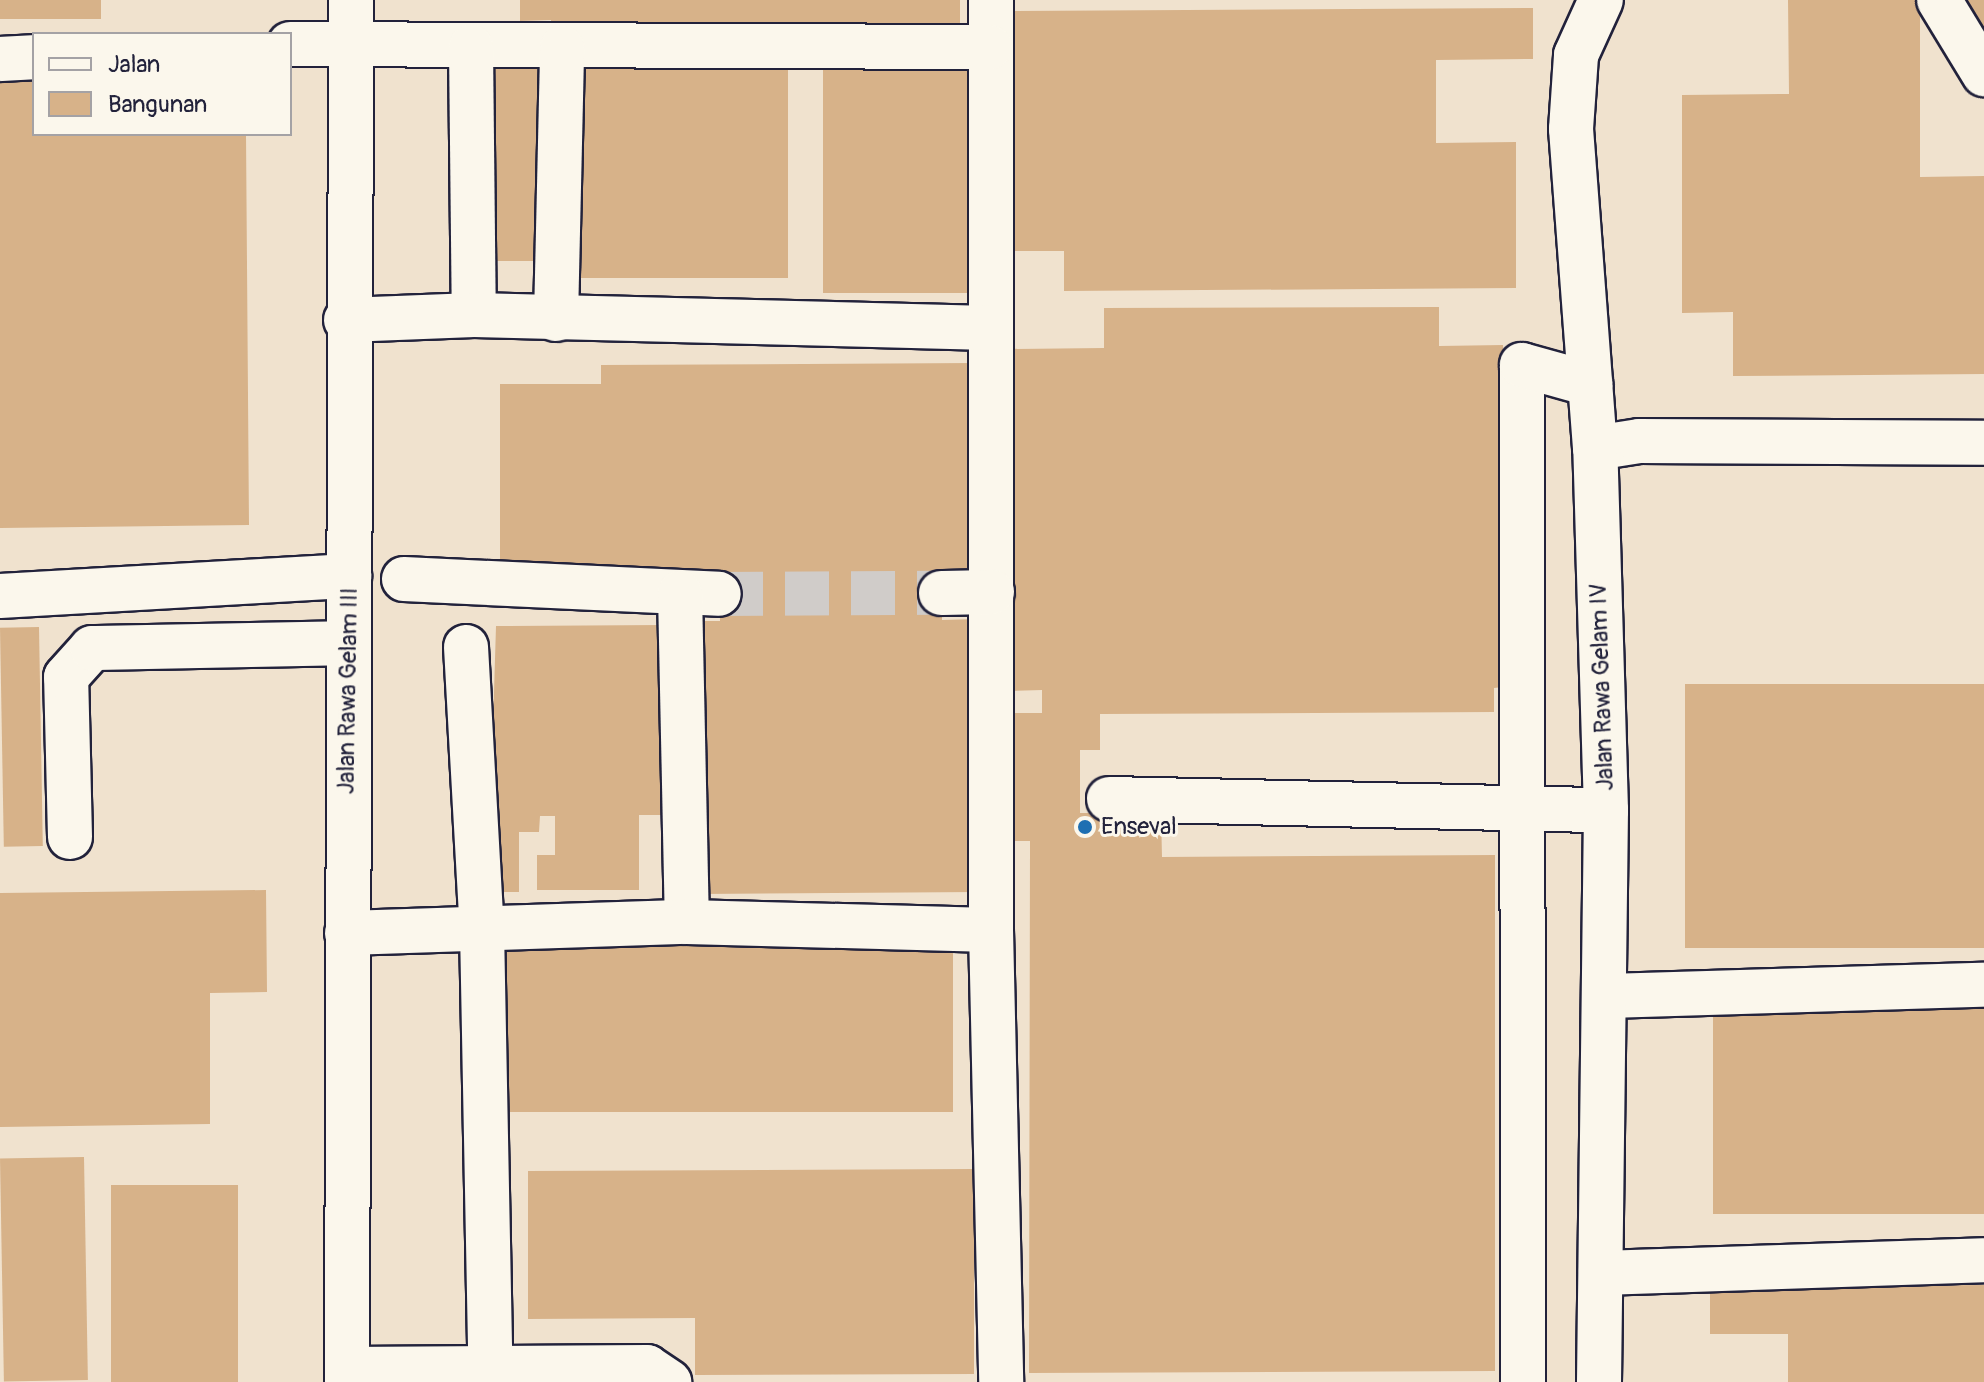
<!DOCTYPE html>
<style>
body{margin:0}
#map{position:relative;width:1984px;height:1382px;overflow:hidden;background:#fbf7ec;font-family:Pangolin,sans-serif}
div>[style]{position:absolute}
.built>*{inset:0;background:#f0e2ce}
.building>*{inset:0;background:#d7b289;transform-origin:0 0}
.minor-tunnel>*{height:44px;margin-top:-22px;transform-origin:0;background:repeating-linear-gradient(90deg,#d0ccc9 0 44px,transparent 0 66px)}
.roads{filter:drop-shadow(2px 0 #22223b) drop-shadow(-2px 0 #22223b) drop-shadow(0 2px #22223b) drop-shadow(0 -2px #22223b)}
.minor>*{height:44px;margin:-22px;padding:0 22px;transform-origin:22px;border-radius:22px;background:#fbf7ec}
.dots>*{width:22px;height:22px;translate:-50% -50%;box-sizing:border-box;border:4px solid #fbf7ec;border-radius:50%}
span{translate:-50% -50%;white-space:nowrap;text-align:center;line-height:1.15;-webkit-text-stroke:6px #fbf7ec;paint-order:stroke}
.street-label{font-size:24px;color:#22223b}
.poi-label{font-size:24px;color:#22223b}
.left{translate:0 -50%;text-align:left}
.legend{position:absolute;left:32px;top:32px;width:260px;height:104px;box-sizing:border-box;background:#fbf7ec;border:2px solid #a4a2a5;margin:0;padding:10px 14px;list-style:none;font-size:24px;color:#22223b}
.legend li{display:flex;align-items:center;gap:16px;height:40px}
.legend b{width:40px;border:2px solid #a4a2a5}
</style>
<div id="map">
<div class="built">
<i style="clip-path:polygon(evenodd,0 0,1984px 0,1984px 1382px,0 1382px,0 0,34px 34px,290px 34px,290px 134px,34px 134px,34px 34px)"></i>
</div>
<div class="building">
<i style="left:0;top:0;width:101px;height:19px"></i>
<i style="clip-path:polygon(520px 0,960px 0,960px 37px,551px 40px,551px 20px,520px 21px)"></i>
<i style="clip-path:polygon(1788px 0,1920px 0,1920px 177px,1984px 176px,1984px 374px,1733px 376px,1733px 312px,1682px 313px,1682px 95px,1789px 94px)"></i>
<i style="clip-path:polygon(1953px 0,1984px 0,1984px 55px)"></i>
<i style="clip-path:polygon(1533px 8px,1533px 59px,1436px 60px,1436px 143px,1516px 142px,1516px 288px,1064px 291px,1064px 251px,1007px 251px,1007px 11px)"></i>
<i style="left:985px;top:54px;width:239px;height:162px;rotate:90deg"></i>
<i style="left:788px;top:60px;width:218px;height:212px;rotate:90deg"></i>
<i style="left:484px;top:67px;width:60px;height:194px"></i>
<i style="clip-path:polygon(34px 71px,34px 134px,246px 134px,249px 525px,0 528px,0 72px)"></i>
<i style="clip-path:polygon(1439px 307px,1439px 346px,1503px 345px,1503px 687px,1494px 688px,1494px 712px,1100px 714px,1100px 750px,1080px 750px,1080px 813px,1161px 813px,1162px 857px,1495px 855px,1495px 1371px,1029px 1373px,1030px 841px,1008px 841px,1008px 713px,1042px 713px,1042px 690px,1004px 691px,1005px 349px,1104px 348px,1104px 308px)"></i>
<i style="clip-path:polygon(974px 363px,974px 578px,942px 578px,942px 620px,978px 619px,978px 892px,699px 894px,699px 621px,720px 621px,719px 594px,500px 572px,500px 384px,601px 384px,601px 365px)"></i>
<i style="clip-path:polygon(662px 625px,662px 815px,639px 815px,639px 890px,537px 890px,537px 855px,555px 855px,555px 816px,540px 816px,539px 832px,519px 832px,519px 892px,488px 892px,496px 626px)"></i>
<i style="left:39px;top:627px;width:219px;height:39px;rotate:89deg"></i>
<i style="left:1984px;top:684px;width:264px;height:299px;rotate:90deg"></i>
<i style="clip-path:polygon(266px 890px,267px 992px,210px 993px,210px 1124px,0 1127px,0 893px)"></i>
<i style="left:953px;top:938px;width:174px;height:459px;rotate:90deg"></i>
<i style="left:1984px;top:999px;width:215px;height:271px;rotate:90deg"></i>
<i style="left:84px;top:1157px;width:223px;height:84px;rotate:89deg"></i>
<i style="clip-path:polygon(974px 1169px,974px 1374px,695px 1375px,695px 1318px,528px 1319px,528px 1171px)"></i>
<i style="left:238px;top:1185px;width:197px;height:127px;rotate:90deg"></i>
<i style="clip-path:polygon(1984px 1285px,1984px 1382px,1788px 1382px,1788px 1334px,1710px 1334px,1710px 1287px)"></i>
</div>
<div class="minor-tunnel">
<i style="left:719px;top:594px;width:222px;rotate:-0.3deg"></i>
</div>
<div class="roads">
<div class="minor">
<i style="left:991px;top:0;width:930px;rotate:90deg"></i>
<i style="left:991px;top:930px;width:452px;rotate:88.7deg"></i>
<i style="left:1939px;top:0;width:87px;rotate:58.7deg"></i>
<i style="left:290px;top:44px;width:700px;rotate:0.25deg"></i>
<i style="left:471px;top:47px;width:268px;rotate:89.4deg"></i>
<i style="left:0;top:59px;width:34px;rotate:-3deg"></i>
<i style="left:556px;top:319px;width:271px;rotate:-88.7deg"></i>
<i style="left:346px;top:320px;width:128px;rotate:-2.2deg"></i>
<i style="left:474px;top:315px;width:516px;rotate:1.44deg"></i>
<i style="left:1595px;top:448px;width:45px;rotate:-9deg"></i>
<i style="left:1639px;top:441px;width:345px;rotate:0.3deg"></i>
<i style="left:404px;top:579px;width:315px;rotate:2.7deg"></i>
<i style="left:680px;top:593px;width:329px;rotate:88.8deg"></i>
<i style="left:941px;top:593px;width:51px;rotate:-1.1deg"></i>
<i style="left:0;top:596px;width:350px;rotate:-3.3deg"></i>
<i style="left:466px;top:647px;width:282px;rotate:86.8deg"></i>
<i style="left:482px;top:929px;width:434px;rotate:88.9deg"></i>
<i style="left:1109px;top:799px;width:497px;rotate:1.3deg"></i>
<i style="left:70px;top:837px;width:160px;rotate:-91.4deg"></i>
<i style="left:66px;top:677px;width:39px;rotate:-48deg"></i>
<i style="left:92px;top:648px;width:253px;rotate:-1.1deg"></i>
<i style="left:347px;top:933px;width:340px;rotate:-1.9deg"></i>
<i style="left:687px;top:922px;width:304px;rotate:1.5deg"></i>
<i style="left:1605px;top:996px;width:379px;rotate:-1.7deg"></i>
<i style="left:1601px;top:1273px;width:383px;rotate:-1.9deg"></i>
<i style="left:347px;top:1369px;width:300px;rotate:-0.4deg"></i>
<i style="left:647px;top:1367px;width:27px;rotate:34deg"></i>
<i style="left:347px;top:1382px;width:1382px;rotate:-89.83deg"></i>
<i style="left:1523px;top:1382px;width:1017px;rotate:-90.06deg"></i>
<i style="left:1522px;top:365px;width:71px;rotate:15.6deg"></i>
<i style="left:1599px;top:1382px;width:572px;rotate:-89.3deg"></i>
<i style="left:1606px;top:810px;width:362px;rotate:-91.7deg"></i>
<i style="left:1595px;top:448px;width:320px;rotate:-94.3deg"></i>
<i style="left:1571px;top:129px;width:74px;rotate:-86.1deg"></i>
<i style="left:1576px;top:55px;width:60px;rotate:-65.6deg"></i>
</div>
</div>
<div class="dots">
<i style="left:1085px;top:827px;background:#1f6fb2"></i>
</div>
<div class="street-label">
<span style="left:1602px;top:687px;rotate:-92deg">Jalan Rawa Gelam IV</span>
<span style="left:348px;top:691px;rotate:-89deg">Jalan Rawa Gelam III</span>
</div>
<div class="poi-label">
<span class="left" style="left:1101px;top:827px">Enseval</span>
</div>
<ul class="legend">
<li><b style="height:10px;background:#fbf7ec"></b>Jalan</li>
<li><b style="height:22px;background:#d7b289"></b>Bangunan</li>
</ul>
</div>
